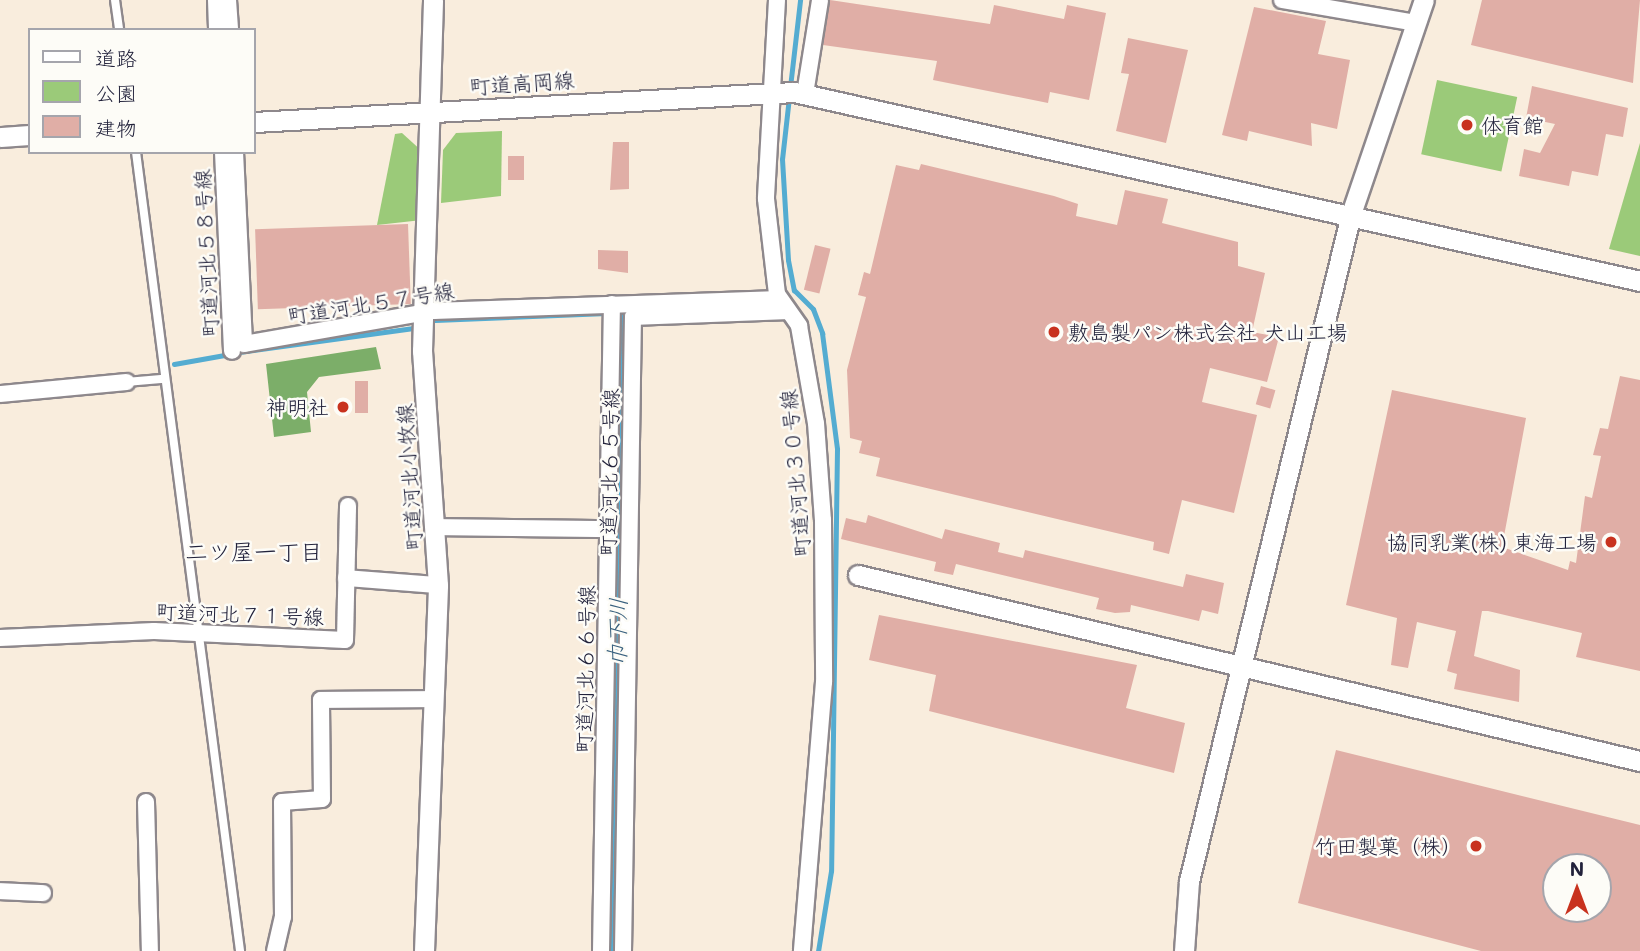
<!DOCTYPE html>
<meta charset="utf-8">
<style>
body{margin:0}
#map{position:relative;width:1640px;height:951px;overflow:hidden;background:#f9eddd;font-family:Mali,"Klee One",sans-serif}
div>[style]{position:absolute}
.green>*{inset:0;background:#9bca79;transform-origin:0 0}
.forest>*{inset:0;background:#7cae69}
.stream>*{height:5px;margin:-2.5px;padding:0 2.5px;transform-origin:2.5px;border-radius:2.5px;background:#54acd1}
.river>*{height:30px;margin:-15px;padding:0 15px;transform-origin:15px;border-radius:15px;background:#54acd1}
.building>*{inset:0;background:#e0aea6;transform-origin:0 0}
.roads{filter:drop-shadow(2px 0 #8e888c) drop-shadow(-2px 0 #8e888c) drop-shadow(0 2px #8e888c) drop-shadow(0 -2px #8e888c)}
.service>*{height:8px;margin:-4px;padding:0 4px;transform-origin:4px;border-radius:4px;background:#fff}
.minor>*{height:16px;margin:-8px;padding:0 8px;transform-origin:8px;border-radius:8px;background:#fff}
.tertiary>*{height:19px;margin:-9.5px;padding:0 9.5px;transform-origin:9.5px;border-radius:9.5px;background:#fff}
.dots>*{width:19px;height:19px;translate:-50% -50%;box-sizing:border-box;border:4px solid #fdfcf7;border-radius:50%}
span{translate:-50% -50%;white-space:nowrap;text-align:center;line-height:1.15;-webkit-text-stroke:5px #fdfcf7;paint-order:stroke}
.street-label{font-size:21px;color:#22223b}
.poi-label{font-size:21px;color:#22223b}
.left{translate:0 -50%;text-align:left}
.right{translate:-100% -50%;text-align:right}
.neighbourhood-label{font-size:23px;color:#22223b}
.water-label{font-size:23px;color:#38607e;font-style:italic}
.legend{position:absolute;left:28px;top:28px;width:228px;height:126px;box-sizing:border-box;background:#fdfcf7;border:2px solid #a5a5ac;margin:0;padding:9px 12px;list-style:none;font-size:21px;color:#22223b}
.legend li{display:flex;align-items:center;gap:14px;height:35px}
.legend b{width:35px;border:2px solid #a5a5ac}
.north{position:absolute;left:1542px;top:853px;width:70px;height:70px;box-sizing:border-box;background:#fdfcf7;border:2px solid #a5a5ac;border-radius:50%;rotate:0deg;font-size:19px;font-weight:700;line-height:28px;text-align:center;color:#22223b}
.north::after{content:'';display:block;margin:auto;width:24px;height:32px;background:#c8321e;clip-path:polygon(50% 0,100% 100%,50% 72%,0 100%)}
</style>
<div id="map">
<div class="green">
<i style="left:1437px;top:80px;width:82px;height:76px;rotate:12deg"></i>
<i style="clip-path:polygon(502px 131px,501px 196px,441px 203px,443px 150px,456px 133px)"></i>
<i style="clip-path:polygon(402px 133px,424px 153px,422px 220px,377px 225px,395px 134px)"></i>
<i style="clip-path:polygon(1640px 143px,1640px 256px,1609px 249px)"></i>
</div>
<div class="forest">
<i style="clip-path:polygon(376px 347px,381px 369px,319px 377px,307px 392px,311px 432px,274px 437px,266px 364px)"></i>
</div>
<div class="stream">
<i style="left:790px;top:87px;width:88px;rotate:-83.4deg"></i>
<i style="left:789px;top:97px;width:62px;rotate:96.4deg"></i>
<i style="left:782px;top:159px;width:101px;rotate:86.6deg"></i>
<i style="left:788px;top:260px;width:31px;rotate:79deg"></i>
<i style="left:794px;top:290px;width:27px;rotate:45deg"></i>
<i style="left:813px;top:309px;width:26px;rotate:69deg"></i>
<i style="left:822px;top:333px;width:117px;rotate:82.6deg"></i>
<i style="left:837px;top:449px;width:422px;rotate:90.8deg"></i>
<i style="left:831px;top:871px;width:81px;rotate:99.2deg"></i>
<i style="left:435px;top:320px;width:172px;rotate:-2.3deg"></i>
<i style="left:239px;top:352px;width:178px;rotate:-7.8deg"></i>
<i style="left:174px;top:364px;width:57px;rotate:-10.1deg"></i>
</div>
<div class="river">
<i style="left:612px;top:951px;width:638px;rotate:-89.1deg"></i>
</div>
<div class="building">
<i style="clip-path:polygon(830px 0,990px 24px,994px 5px,1064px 19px,1067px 5px,1106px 13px,1089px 100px,1050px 92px,1048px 103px,933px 80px,937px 61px,823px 45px)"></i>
<i style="clip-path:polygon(1482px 0,1640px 0,1633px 83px,1471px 45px)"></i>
<i style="clip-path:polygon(1254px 7px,1326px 21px,1318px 54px,1350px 60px,1337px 129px,1311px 123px,1312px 146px,1249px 131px,1247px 141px,1222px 135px)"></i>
<i style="clip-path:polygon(1128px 38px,1188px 50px,1166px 143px,1116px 131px,1129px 74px,1121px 73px)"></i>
<i style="clip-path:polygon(1532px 86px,1628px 108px,1623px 137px,1606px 134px,1598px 176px,1572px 171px,1569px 186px,1519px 176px,1524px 149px,1540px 153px,1555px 124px,1526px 118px)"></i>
<i style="clip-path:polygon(613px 142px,629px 142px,629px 189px,610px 190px)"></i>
<i style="left:508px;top:156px;width:16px;height:24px"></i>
<i style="clip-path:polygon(921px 164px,1054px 196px,1078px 204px,1076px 216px,1117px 225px,1125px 190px,1168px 199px,1162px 223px,1238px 242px,1238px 266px,1265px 273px,1252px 332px,1279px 337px,1267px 382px,1210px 368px,1202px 402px,1257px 415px,1234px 513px,1182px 500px,1169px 554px,1153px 550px,1154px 542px,876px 476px,880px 458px,859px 453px,862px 441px,850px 438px,847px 370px,866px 297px,858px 295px,864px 272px,870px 274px,896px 165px,919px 170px)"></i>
<i style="left:408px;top:224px;width:80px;height:153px;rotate:88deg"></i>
<i style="left:815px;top:245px;width:16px;height:46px;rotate:14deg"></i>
<i style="clip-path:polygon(598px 250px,628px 251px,628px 273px,598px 269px)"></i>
<i style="clip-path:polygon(1620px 376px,1640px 380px,1640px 671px,1576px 657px,1582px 633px,1488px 611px,1482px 611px,1474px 656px,1520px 670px,1519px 702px,1454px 689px,1457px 674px,1447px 671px,1456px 631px,1417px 622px,1408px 668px,1391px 665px,1397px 618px,1346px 605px,1392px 390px,1526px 418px,1502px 547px,1568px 570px,1570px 561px,1576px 563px,1585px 496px,1592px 498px,1601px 456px,1593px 455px,1600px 428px,1608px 429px)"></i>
<i style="left:355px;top:381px;width:13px;height:32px"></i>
<i style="left:1261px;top:386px;width:15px;height:19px;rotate:16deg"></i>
<i style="clip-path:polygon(868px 515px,942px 539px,945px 529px,1000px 543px,998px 552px,1023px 558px,1025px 550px,1183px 587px,1186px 574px,1224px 583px,1218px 614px,1202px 610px,1199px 621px,1131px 605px,1130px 612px,1115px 613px,1096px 609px,1099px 598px,956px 564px,953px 575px,934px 571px,936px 562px,841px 539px,846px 518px,866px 523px)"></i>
<i style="clip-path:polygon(879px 615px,1137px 665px,1126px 708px,1185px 723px,1174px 773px,929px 711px,936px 675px,869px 660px)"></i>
<i style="clip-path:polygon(evenodd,1336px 750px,1640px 825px,1640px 951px,1481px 951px,1298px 903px,1336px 750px,1556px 867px,1598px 867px,1598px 909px,1556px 909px,1556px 867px)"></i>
</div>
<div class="roads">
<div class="service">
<i style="left:115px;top:0;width:30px;rotate:82deg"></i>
<i style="left:136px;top:152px;width:806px;rotate:82.58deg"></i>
<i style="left:126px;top:382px;width:38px;rotate:-5deg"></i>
</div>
<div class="minor">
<i style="left:216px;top:0;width:30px;rotate:88deg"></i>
<i style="left:228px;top:0;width:30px;rotate:86deg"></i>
<i style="left:777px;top:0;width:199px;rotate:93.2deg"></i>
<i style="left:766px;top:199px;width:96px;rotate:83.4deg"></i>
<i style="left:777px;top:294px;width:39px;rotate:55deg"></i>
<i style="left:799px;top:326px;width:98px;rotate:80.1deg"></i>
<i style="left:816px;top:423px;width:97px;rotate:85.9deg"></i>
<i style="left:823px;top:520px;width:162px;rotate:89.6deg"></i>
<i style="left:824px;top:682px;width:270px;rotate:94.7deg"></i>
<i style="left:1282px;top:0;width:136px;rotate:9.7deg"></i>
<i style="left:805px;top:94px;width:95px;rotate:-80.9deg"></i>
<i style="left:223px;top:152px;width:199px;rotate:87.4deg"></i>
<i style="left:235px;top:152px;width:192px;rotate:87.3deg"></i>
<i style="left:244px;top:344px;width:193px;rotate:-9.9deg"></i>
<i style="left:434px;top:311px;width:345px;rotate:-2deg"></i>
<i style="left:0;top:394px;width:127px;rotate:-5.4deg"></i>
<i style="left:437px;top:527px;width:172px;rotate:0.7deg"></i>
<i style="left:346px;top:578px;width:92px;rotate:4.4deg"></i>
<i style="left:0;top:638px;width:154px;rotate:-2.6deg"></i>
<i style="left:154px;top:631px;width:191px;rotate:2.7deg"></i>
<i style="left:345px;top:640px;width:134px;rotate:-88.7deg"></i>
<i style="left:146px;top:802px;width:149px;rotate:88.5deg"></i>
<i style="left:0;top:891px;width:43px;rotate:2.7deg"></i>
<i style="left:275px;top:951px;width:35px;rotate:-77deg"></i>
<i style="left:283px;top:917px;width:115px;rotate:-90.5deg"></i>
<i style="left:282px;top:802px;width:40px;rotate:-4.3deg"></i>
<i style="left:322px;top:799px;width:99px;rotate:-90.6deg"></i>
<i style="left:321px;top:700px;width:113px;rotate:-0.5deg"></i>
<i style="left:601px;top:951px;width:647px;rotate:-89.03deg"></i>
<i style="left:623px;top:951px;width:634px;rotate:-89.1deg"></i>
<i style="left:633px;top:317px;width:155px;rotate:-2.2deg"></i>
</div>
<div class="tertiary">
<i style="left:254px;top:122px;width:541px;rotate:-3.18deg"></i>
<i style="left:794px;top:92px;width:867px;rotate:12.59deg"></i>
<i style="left:0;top:137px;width:30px;rotate:-4deg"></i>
<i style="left:858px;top:575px;width:804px;rotate:13.38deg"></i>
<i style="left:424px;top:951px;width:366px;rotate:-87.8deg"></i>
<i style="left:438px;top:585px;width:235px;rotate:-93.9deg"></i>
<i style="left:422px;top:351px;width:351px;rotate:-88.2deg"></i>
<i style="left:1184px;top:951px;width:70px;rotate:-85.9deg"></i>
<i style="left:1189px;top:881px;width:686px;rotate:-76.35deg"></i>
<i style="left:1351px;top:214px;width:226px;rotate:-71.2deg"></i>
</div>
</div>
<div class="dots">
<i style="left:1467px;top:125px;background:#c8321e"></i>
<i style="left:1054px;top:332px;background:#c8321e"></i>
<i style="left:343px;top:407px;background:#c8321e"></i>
<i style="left:1611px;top:542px;background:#c8321e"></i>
<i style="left:1476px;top:846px;background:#c8321e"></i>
</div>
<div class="street-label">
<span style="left:522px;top:83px;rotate:-4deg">町道高岡線</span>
<span style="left:206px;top:253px;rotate:-93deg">町道河北５８号線</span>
<span style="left:371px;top:303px;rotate:-9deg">町道河北５７号線</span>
<span style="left:609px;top:472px;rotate:-89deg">町道河北６５号線</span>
<span style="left:795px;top:473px;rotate:-95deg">町道河北３０号線</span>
<span style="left:409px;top:477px;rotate:-94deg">町道河北小牧線</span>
<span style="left:240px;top:614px;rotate:2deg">町道河北７１号線</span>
<span style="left:585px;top:669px;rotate:-89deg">町道河北６６号線</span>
</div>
<div class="poi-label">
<span class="left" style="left:1481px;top:125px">体育館</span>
<span class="left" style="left:1068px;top:332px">敷島製パン株式会社 犬山工場</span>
<span class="right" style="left:329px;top:407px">神明社</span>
<span class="right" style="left:1597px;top:542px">協同乳業(株) 東海工場</span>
<span class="right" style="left:1462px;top:846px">竹田製菓（株）</span>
</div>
<div class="neighbourhood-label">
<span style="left:254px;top:551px">二ツ屋一丁目</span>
</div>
<div class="water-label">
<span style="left:617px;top:632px;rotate:-89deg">巾下川</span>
</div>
<ul class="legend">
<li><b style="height:9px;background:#fff"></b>道路</li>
<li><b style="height:19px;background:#9bca79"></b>公園</li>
<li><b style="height:19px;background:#e0aea6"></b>建物</li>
</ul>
<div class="north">N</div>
</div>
